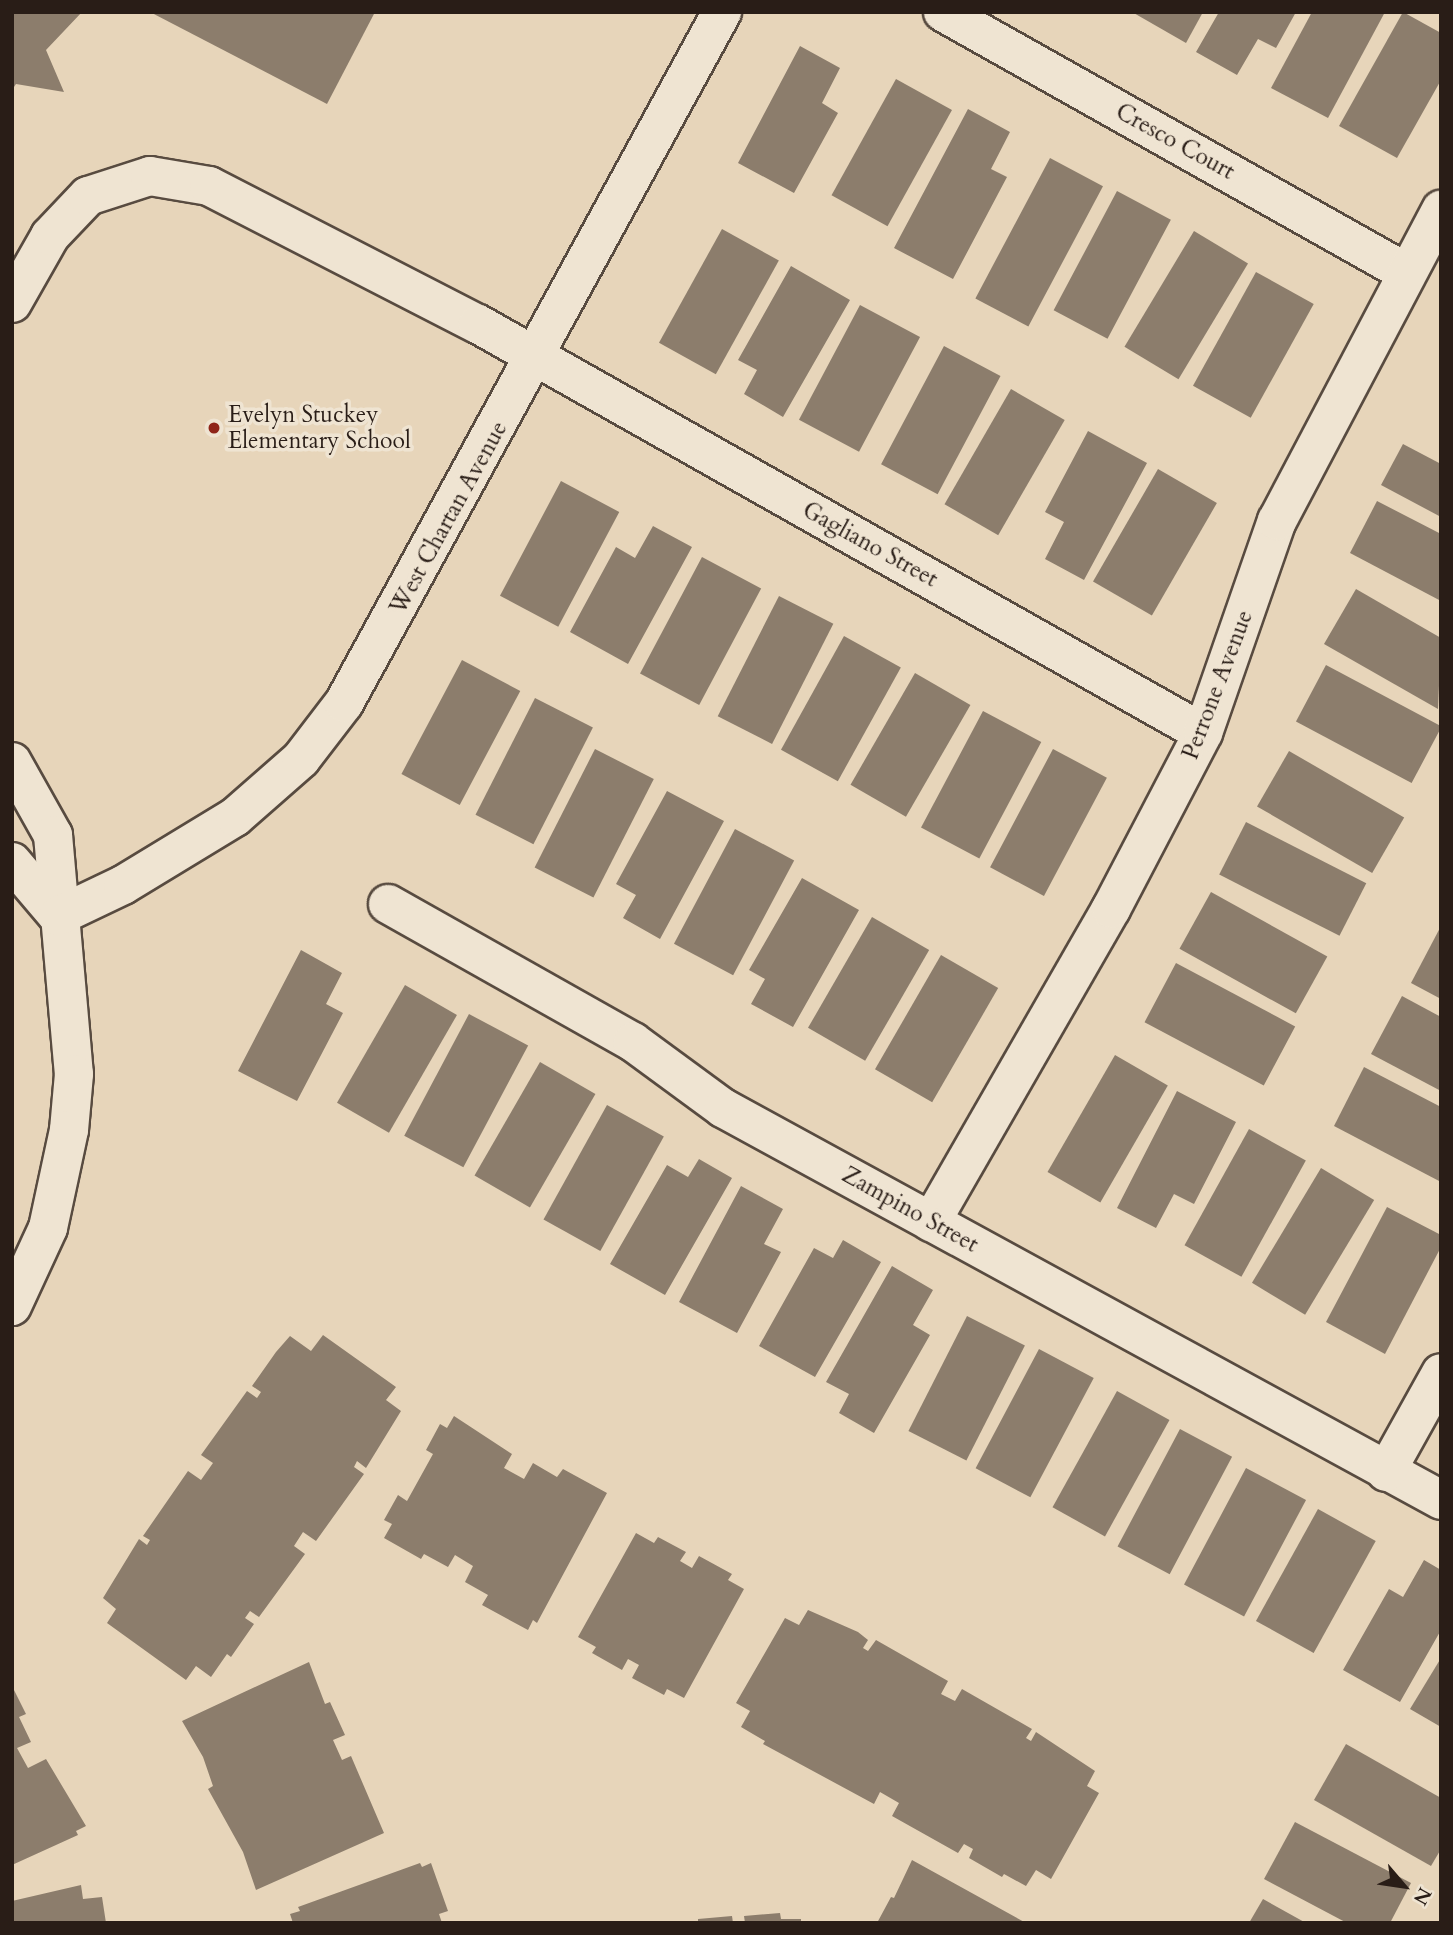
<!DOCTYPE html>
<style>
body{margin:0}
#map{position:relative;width:1453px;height:1935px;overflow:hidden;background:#e7d5ba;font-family:Cardo,serif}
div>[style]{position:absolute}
.building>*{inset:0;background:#8c7d6c;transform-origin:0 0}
.roads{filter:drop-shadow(2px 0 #584b40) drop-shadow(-2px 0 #584b40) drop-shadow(0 2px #584b40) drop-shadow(0 -2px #584b40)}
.minor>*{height:38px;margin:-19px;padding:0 19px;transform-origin:19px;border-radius:19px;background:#efe4d2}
.dots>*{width:19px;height:19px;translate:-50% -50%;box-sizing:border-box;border:4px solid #efe4d2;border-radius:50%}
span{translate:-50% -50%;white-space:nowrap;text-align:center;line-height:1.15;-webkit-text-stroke:7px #efe4d2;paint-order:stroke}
.street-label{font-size:23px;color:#291d17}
.poi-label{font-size:23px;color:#291d17}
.left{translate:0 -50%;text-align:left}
.frame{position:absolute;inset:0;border:14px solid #291d17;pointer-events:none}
.north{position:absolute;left:1369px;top:1851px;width:70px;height:70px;-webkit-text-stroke:5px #efe4d2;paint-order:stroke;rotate:119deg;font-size:19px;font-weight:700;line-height:28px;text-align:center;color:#291d17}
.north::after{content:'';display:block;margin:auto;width:24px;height:32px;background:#291d17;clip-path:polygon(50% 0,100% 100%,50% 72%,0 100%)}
</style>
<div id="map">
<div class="building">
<i style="clip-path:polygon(12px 12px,82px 12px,46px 50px,64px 92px,16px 84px,12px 90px)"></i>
<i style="clip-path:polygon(150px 12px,375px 12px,327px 104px)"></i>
<i style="clip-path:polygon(1132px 12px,1203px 12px,1186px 43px)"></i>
<i style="clip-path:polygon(1219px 12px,1296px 12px,1276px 48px,1258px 39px,1237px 75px,1196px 52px)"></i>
<i style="clip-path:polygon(1312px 12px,1385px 12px,1328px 118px,1271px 88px)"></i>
<i style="clip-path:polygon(1403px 12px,1441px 33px,1441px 80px,1397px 158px,1339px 126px)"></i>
<i style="clip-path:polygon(800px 46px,840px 68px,822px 103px,838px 113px,794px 193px,738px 163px)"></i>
<i style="left:896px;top:79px;width:64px;height:133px;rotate:29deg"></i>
<i style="clip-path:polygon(968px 109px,1010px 132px,991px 169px,1007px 177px,953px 279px,894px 248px)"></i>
<i style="left:1050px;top:158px;width:60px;height:159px;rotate:28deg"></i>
<i style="left:1117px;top:191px;width:61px;height:135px;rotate:28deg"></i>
<i style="left:722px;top:229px;width:65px;height:130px;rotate:29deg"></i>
<i style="left:1194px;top:231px;width:63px;height:135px;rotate:31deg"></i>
<i style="clip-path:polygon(791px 266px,850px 300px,783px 417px,744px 394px,757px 370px,738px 360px)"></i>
<i style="left:1256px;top:272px;width:66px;height:130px;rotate:29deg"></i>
<i style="left:860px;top:305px;width:68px;height:130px;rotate:28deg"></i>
<i style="left:944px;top:346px;width:64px;height:134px;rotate:28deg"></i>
<i style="left:1011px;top:389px;width:62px;height:133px;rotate:30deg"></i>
<i style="clip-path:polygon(1088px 431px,1147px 463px,1084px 580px,1045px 559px,1064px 522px,1045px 512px)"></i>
<i style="clip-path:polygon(1403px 444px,1441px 464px,1441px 517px,1381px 485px)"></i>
<i style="left:1158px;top:469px;width:68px;height:130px;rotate:30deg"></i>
<i style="left:561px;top:481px;width:66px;height:130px;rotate:28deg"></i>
<i style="clip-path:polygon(1377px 501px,1441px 534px,1441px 601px,1350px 553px)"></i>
<i style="clip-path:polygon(653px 526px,692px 547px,628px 664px,570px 632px,616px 547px,635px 558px)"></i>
<i style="left:702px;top:557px;width:67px;height:132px;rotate:28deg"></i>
<i style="clip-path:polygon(1356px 589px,1441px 638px,1438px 709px,1324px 644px)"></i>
<i style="left:779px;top:596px;width:61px;height:135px;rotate:27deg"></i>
<i style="left:844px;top:636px;width:65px;height:130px;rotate:29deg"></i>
<i style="left:462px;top:660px;width:66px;height:129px;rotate:28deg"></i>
<i style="left:1326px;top:665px;width:131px;height:64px;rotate:28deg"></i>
<i style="left:915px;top:673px;width:64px;height:129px;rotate:30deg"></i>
<i style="left:535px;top:698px;width:65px;height:131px;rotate:27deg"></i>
<i style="left:983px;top:711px;width:66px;height:132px;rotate:28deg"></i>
<i style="left:595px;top:749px;width:66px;height:133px;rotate:27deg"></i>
<i style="left:1053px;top:749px;width:61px;height:134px;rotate:28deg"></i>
<i style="left:1289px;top:751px;width:133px;height:64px;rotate:30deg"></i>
<i style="clip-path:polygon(667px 791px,724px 821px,660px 939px,623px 918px,636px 895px,616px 884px)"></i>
<i style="left:1246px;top:822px;width:135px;height:59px;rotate:27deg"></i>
<i style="left:735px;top:829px;width:67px;height:130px;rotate:28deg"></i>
<i style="clip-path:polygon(802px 878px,859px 910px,793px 1027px,751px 1004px,765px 979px,749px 970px)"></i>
<i style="left:1211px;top:892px;width:133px;height:65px;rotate:29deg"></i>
<i style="left:872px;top:917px;width:66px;height:128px;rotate:30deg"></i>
<i style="clip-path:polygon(1441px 926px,1441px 999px,1411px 983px)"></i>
<i style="clip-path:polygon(301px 950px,342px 973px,326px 1004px,343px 1013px,297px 1101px,238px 1071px)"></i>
<i style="left:941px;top:955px;width:66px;height:132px;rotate:30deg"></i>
<i style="left:1176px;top:963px;width:135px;height:67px;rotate:28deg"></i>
<i style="left:405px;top:985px;width:60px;height:136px;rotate:30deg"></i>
<i style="clip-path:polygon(1402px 996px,1441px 1017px,1441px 1091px,1371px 1054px)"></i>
<i style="left:469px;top:1014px;width:67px;height:138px;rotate:28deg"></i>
<i style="left:1115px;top:1055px;width:61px;height:135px;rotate:30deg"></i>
<i style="left:540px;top:1062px;width:64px;height:131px;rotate:30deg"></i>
<i style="clip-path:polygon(1364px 1067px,1441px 1107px,1441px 1182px,1334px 1126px)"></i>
<i style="clip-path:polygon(1177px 1091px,1236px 1122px,1194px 1204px,1174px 1194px,1156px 1228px,1117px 1208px)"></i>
<i style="left:607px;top:1105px;width:65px;height:131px;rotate:29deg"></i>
<i style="left:1249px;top:1129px;width:65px;height:133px;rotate:29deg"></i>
<i style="clip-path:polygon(699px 1159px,732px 1178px,665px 1295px,610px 1264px,667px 1165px,688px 1177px)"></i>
<i style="left:1321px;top:1168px;width:62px;height:134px;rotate:31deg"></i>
<i style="clip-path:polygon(741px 1186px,783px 1209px,764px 1244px,781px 1252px,737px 1333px,679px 1302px)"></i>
<i style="clip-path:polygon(1387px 1207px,1441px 1235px,1441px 1247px,1385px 1354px,1326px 1322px)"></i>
<i style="clip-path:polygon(843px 1240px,881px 1262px,815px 1377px,759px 1346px,814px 1248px,833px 1258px)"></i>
<i style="clip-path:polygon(892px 1266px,933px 1290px,913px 1325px,930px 1335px,874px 1433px,839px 1413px,849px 1394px,826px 1382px)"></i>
<i style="left:967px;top:1316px;width:65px;height:129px;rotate:27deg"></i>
<i style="clip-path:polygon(323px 1335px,396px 1387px,386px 1400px,401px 1411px,366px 1468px,357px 1461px,354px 1467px,364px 1474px,316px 1541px,303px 1532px,294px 1546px,305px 1554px,259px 1617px,250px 1611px,245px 1618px,254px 1624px,231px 1657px,227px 1654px,211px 1677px,196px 1666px,186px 1680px,107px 1623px,116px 1609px,103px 1598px,139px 1539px,147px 1545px,150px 1540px,143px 1536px,188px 1471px,201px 1480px,213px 1463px,201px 1455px,247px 1391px,257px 1398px,261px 1392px,252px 1386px,276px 1352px,290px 1336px,311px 1351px)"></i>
<i style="left:1039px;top:1349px;width:62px;height:135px;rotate:28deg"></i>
<i style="left:1117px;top:1391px;width:60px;height:133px;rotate:29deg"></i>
<i style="clip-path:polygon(454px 1416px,512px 1454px,504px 1468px,524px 1479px,533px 1463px,557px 1477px,563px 1469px,607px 1493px,537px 1623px,533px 1620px,528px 1630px,482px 1605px,488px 1595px,465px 1582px,473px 1566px,455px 1555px,448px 1567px,424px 1554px,421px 1559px,384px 1538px,392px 1524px,384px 1520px,398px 1495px,407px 1501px,433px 1454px,426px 1450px,440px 1424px,447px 1428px)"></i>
<i style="left:1180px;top:1429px;width:59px;height:133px;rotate:28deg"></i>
<i style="left:1246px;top:1468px;width:68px;height:132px;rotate:28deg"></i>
<i style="left:1318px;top:1509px;width:66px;height:128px;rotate:29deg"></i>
<i style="clip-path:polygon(636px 1533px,654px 1543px,658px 1537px,686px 1552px,680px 1561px,692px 1568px,699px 1556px,732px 1574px,728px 1580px,744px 1589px,684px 1698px,667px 1689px,664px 1695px,632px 1678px,639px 1665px,628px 1659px,622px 1670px,592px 1653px,596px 1647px,578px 1637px)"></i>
<i style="clip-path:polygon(1424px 1560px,1441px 1570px,1441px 1630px,1400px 1702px,1343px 1670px,1389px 1589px,1403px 1597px)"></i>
<i style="clip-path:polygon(808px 1610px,858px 1632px,868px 1640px,863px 1648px,868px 1651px,876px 1640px,948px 1681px,941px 1694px,955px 1701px,962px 1689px,1032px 1729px,1026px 1738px,1031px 1741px,1036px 1732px,1095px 1771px,1087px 1786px,1099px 1793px,1051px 1879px,1036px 1870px,1026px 1886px,1004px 1874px,1002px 1877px,969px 1858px,973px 1849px,964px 1844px,958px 1853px,892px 1816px,899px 1803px,880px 1792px,874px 1804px,763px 1744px,765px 1741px,741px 1727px,750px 1711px,736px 1703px,785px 1618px,799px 1625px)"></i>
<i style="clip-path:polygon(1441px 1658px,1441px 1727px,1410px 1709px)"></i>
<i style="clip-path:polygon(309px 1662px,325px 1704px,330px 1702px,345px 1735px,333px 1740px,342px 1760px,351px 1756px,384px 1833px,256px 1890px,243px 1852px,208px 1789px,213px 1786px,203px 1757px,182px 1721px)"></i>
<i style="clip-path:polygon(12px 1686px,26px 1714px,19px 1717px,31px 1742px,17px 1748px,28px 1768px,46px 1759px,86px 1826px,76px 1831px,78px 1835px,12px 1865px)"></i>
<i style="clip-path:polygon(1346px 1744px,1441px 1798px,1441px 1849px,1431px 1866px,1314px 1800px)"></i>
<i style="clip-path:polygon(1295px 1822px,1411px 1883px,1390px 1923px,1347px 1923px,1264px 1879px)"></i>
<i style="clip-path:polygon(912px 1860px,1026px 1923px,877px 1923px,891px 1897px,894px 1898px)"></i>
<i style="clip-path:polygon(420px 1863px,422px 1867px,431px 1863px,448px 1911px,439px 1914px,442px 1923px,293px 1923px,290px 1914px,300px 1911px,298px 1907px)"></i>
<i style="clip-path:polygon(81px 1885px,83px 1899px,102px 1897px,106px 1923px,12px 1923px,12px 1901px)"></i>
<i style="clip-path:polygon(1263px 1899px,1306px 1923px,1249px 1923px)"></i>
<i style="clip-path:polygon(780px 1913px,781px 1919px,801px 1919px,801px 1923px,745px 1923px,744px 1916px)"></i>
<i style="clip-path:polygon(732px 1916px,733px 1923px,698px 1923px,698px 1919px)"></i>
</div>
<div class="roads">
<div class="minor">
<i style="left:943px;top:12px;width:532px;rotate:29.36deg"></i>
<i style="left:12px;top:303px;width:77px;rotate:-60.4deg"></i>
<i style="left:50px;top:236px;width:55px;rotate:-46.5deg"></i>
<i style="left:88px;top:196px;width:65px;rotate:-17.9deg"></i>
<i style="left:150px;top:176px;width:60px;rotate:9.6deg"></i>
<i style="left:209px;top:186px;width:302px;rotate:27.2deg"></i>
<i style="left:478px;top:324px;width:832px;rotate:29.43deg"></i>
<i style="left:12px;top:762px;width:84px;rotate:60.7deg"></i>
<i style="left:53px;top:835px;width:240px;rotate:85deg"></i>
<i style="left:74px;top:1074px;width:56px;rotate:95.1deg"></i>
<i style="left:69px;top:1130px;width:100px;rotate:102.1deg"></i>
<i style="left:48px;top:1228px;width:86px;rotate:114.8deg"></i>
<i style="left:12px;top:862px;width:71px;rotate:49.6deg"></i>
<i style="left:388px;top:904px;width:281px;rotate:29.4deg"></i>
<i style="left:633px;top:1042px;width:112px;rotate:36.3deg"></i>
<i style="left:723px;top:1108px;width:818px;rotate:28.63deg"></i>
<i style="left:58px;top:916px;width:72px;rotate:-25.5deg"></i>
<i style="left:123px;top:885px;width:131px;rotate:-31.3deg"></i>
<i style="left:235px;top:817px;width:88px;rotate:-41.3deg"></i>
<i style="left:301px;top:759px;width:71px;rotate:-52.5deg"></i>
<i style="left:344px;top:703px;width:788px;rotate:-61.32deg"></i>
<i style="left:931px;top:1222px;width:361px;rotate:-60.1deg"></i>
<i style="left:1111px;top:909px;width:199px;rotate:-62.4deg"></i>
<i style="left:1203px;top:733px;width:225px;rotate:-70.8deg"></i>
<i style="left:1277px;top:521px;width:352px;rotate:-62.2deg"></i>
<i style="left:1386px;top:1472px;width:113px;rotate:-60.9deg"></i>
</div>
</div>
<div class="dots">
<i style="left:214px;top:428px;background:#8f2418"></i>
</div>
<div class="street-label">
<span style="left:1175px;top:142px;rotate:29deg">Cresco Court</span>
<span style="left:449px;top:518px;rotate:-61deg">West Chartan Avenue</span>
<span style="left:870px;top:545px;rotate:29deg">Gagliano Street</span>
<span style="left:1218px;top:685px;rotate:-69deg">Perrone Avenue</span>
<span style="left:910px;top:1210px;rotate:29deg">Zampino Street</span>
</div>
<div class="poi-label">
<span class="left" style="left:228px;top:428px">Evelyn Stuckey<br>Elementary School</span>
</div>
<div class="frame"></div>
<div class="north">N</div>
</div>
